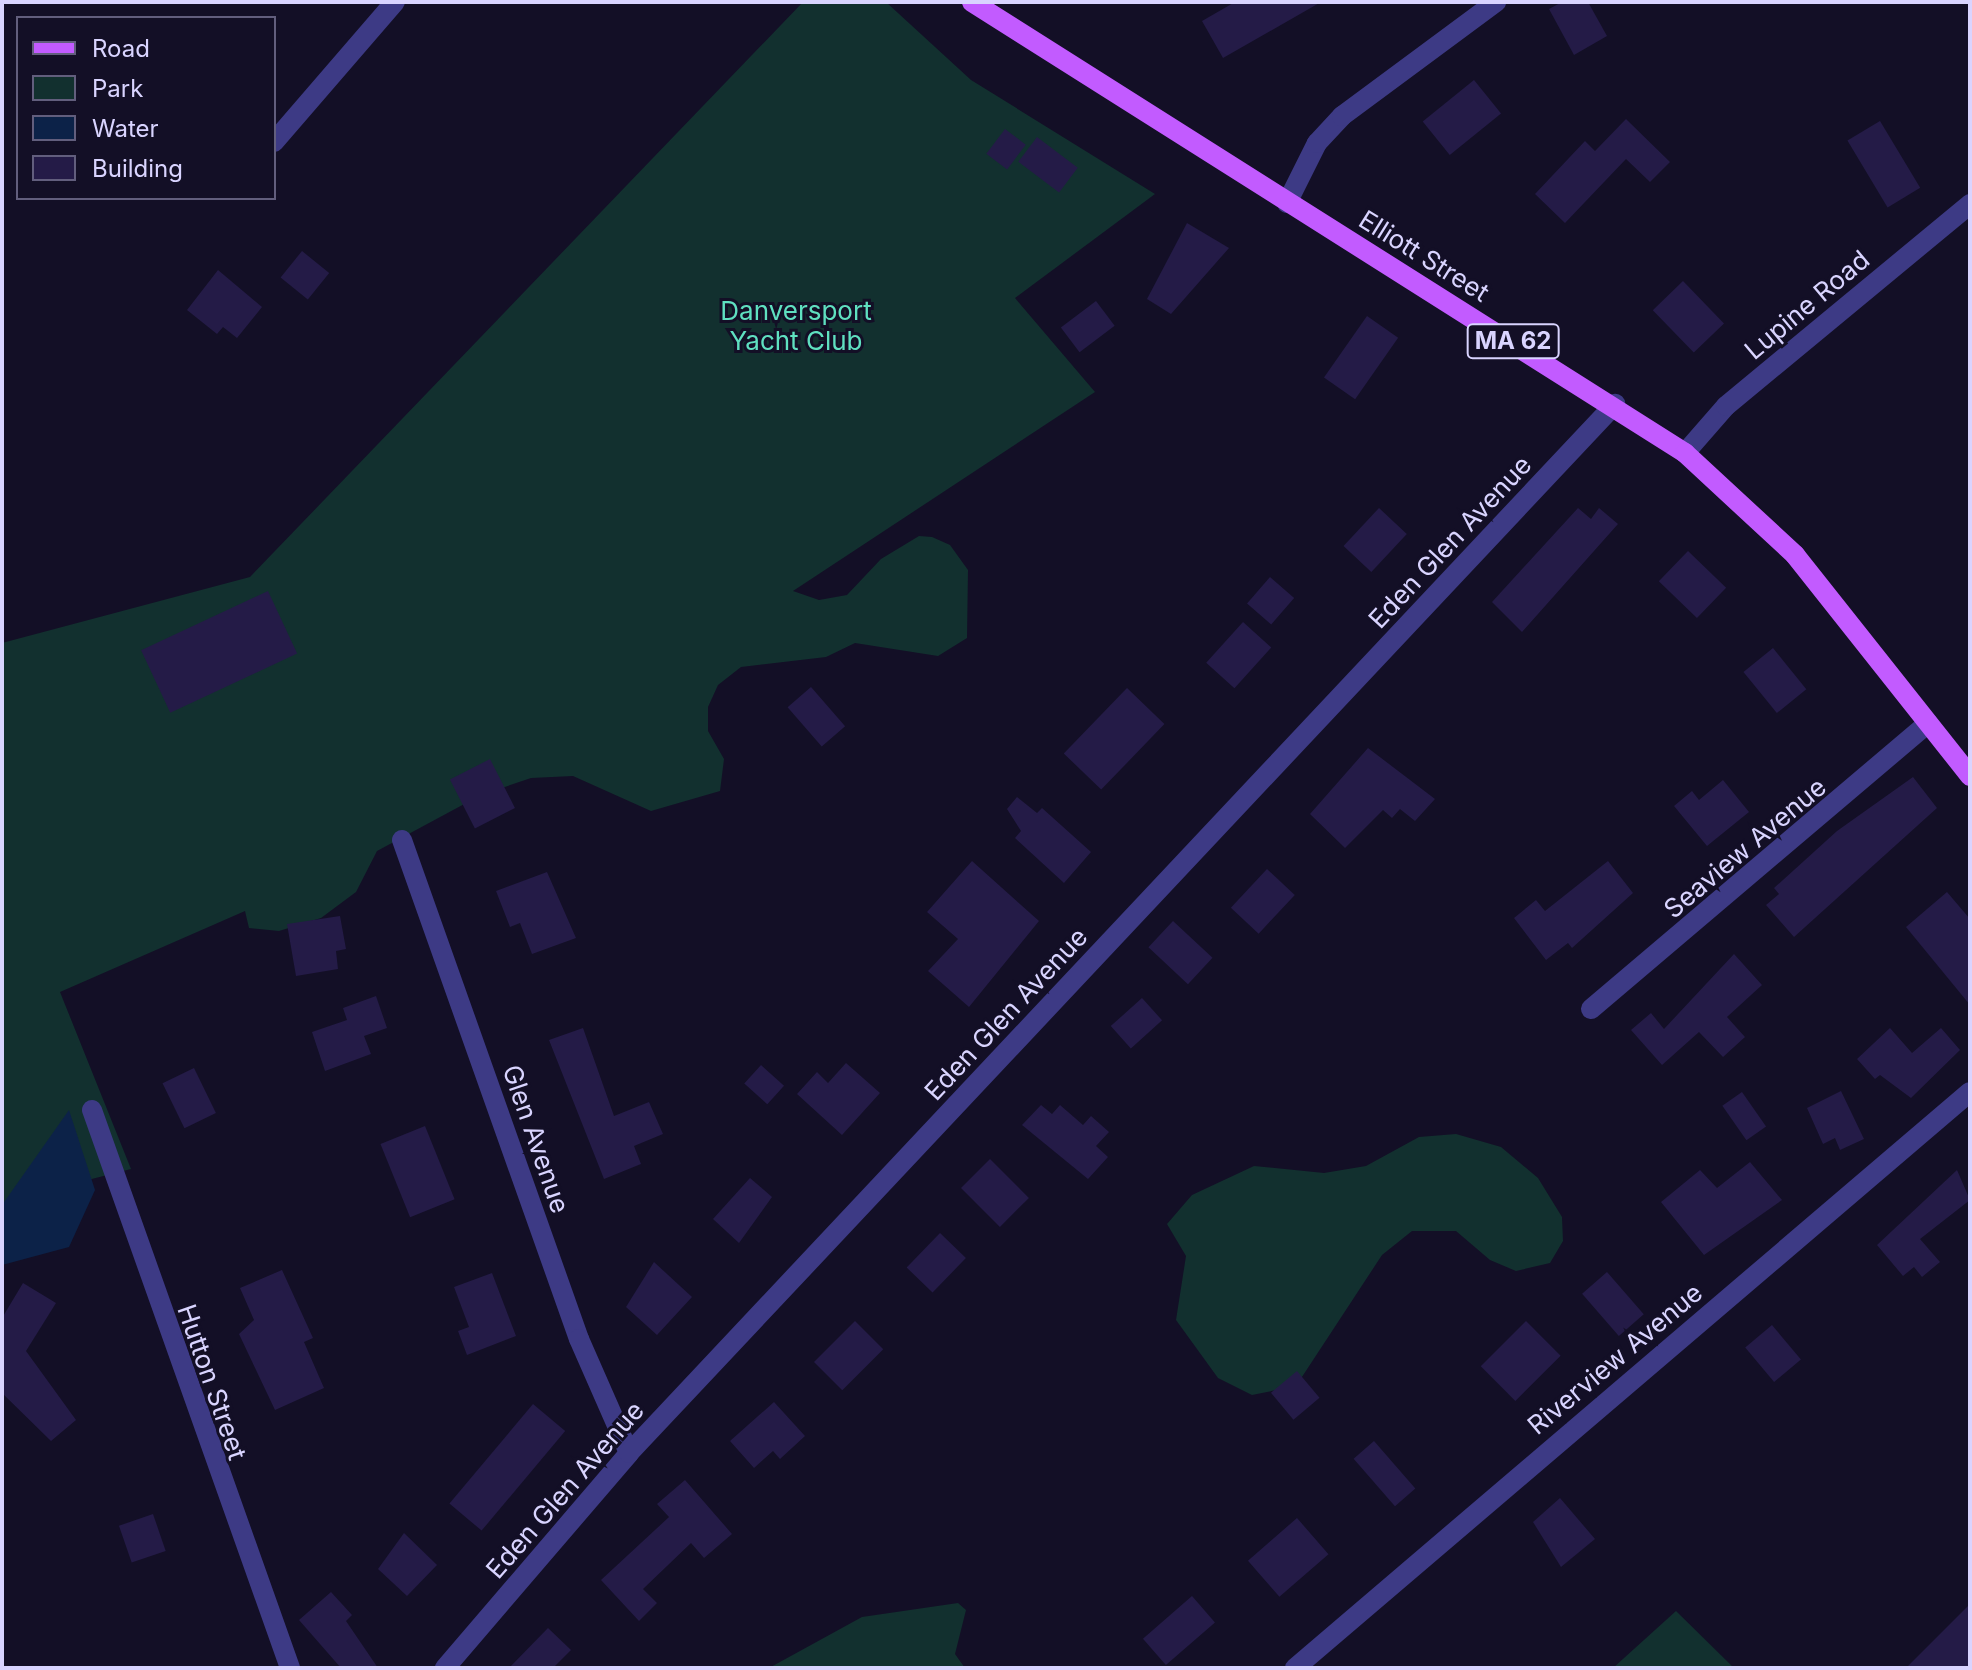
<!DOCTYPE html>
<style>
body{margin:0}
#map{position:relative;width:1972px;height:1670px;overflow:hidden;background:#130f26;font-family:Inter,sans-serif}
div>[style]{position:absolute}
.green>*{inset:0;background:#12302f}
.water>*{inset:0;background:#0c2248}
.building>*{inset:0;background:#241b47;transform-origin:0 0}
.street>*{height:20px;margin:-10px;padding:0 10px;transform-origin:10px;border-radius:10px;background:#3d3a85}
.primary>*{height:20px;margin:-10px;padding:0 10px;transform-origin:10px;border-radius:10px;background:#c25bff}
span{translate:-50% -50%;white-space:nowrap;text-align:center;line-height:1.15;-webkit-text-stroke:6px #130f26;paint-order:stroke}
.shield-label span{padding:2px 6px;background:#130f26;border:2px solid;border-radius:6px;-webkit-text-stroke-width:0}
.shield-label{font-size:24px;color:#d9d4ff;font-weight:700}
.street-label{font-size:26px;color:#d9d4ff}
.park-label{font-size:26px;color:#5fe0c0}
.frame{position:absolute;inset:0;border:4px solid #d9d4ff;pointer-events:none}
.legend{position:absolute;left:16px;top:16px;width:260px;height:184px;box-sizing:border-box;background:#130f26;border:2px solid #625e7d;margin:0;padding:10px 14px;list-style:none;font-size:24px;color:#d9d4ff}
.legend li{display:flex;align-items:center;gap:16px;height:40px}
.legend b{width:40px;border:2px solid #625e7d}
</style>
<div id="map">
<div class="green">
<i style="clip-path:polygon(803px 2px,886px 2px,971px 80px,1155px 194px,1015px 298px,1095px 392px,793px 591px,819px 600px,847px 595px,881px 559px,919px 536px,932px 537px,950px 545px,968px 570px,967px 638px,938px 656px,855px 643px,826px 657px,741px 667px,718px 685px,708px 707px,708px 731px,724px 759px,720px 791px,651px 811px,573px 776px,531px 778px,481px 795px,377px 851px,356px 892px,321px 918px,279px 931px,249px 928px,245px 911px,60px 992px,131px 1169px,9px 1200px,2px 1208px,2px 643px,250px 577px)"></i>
<i style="clip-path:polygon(1456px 1134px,1501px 1147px,1538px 1178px,1562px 1217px,1563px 1241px,1550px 1263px,1516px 1271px,1490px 1260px,1456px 1231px,1412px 1231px,1382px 1255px,1296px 1386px,1252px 1395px,1218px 1378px,1176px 1320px,1186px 1256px,1167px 1224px,1192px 1195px,1254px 1166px,1324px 1173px,1366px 1166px,1419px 1137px)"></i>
<i style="clip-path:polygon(958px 1603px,966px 1610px,955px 1654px,965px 1668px,769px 1668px,862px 1617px)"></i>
<i style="clip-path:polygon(1676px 1611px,1734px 1668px,1613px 1668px)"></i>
</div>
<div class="water">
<i style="clip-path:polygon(69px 1110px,95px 1190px,69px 1247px,2px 1265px,2px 1205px)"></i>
</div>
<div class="building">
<i style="clip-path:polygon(1235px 2px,1321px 2px,1223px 58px,1202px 21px)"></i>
<i style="clip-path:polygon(1562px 2px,1588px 2px,1607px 36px,1574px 55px,1549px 9px)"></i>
<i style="left:1474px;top:80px;width:43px;height:66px;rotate:51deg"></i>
<i style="clip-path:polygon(1626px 119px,1670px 162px,1650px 182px,1626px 159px,1565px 223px,1535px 194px,1585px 141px,1595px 151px)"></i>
<i style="left:1880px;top:121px;width:78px;height:38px;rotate:59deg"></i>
<i style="left:1005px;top:129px;width:26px;height:31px;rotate:37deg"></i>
<i style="left:1037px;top:137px;width:51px;height:31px;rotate:37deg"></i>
<i style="clip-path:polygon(1187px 223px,1229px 248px,1171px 314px,1147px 299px)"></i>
<i style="left:302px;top:251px;width:35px;height:34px;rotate:39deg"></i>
<i style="clip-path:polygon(218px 270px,262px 307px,237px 338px,223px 327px,217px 334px,187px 310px)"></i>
<i style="left:1683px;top:281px;width:59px;height:42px;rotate:46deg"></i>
<i style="left:1096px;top:301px;width:31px;height:44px;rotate:53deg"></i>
<i style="left:1367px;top:316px;width:38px;height:75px;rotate:35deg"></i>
<i style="left:1379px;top:508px;width:38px;height:52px;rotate:43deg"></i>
<i style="clip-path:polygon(1578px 508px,1591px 519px,1599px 508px,1618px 524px,1522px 632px,1492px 602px)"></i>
<i style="left:1688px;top:551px;width:53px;height:42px;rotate:44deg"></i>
<i style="left:1270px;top:577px;width:32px;height:35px;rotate:41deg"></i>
<i style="left:268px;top:591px;width:69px;height:140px;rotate:65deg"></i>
<i style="left:1243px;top:622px;width:38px;height:55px;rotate:42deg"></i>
<i style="left:1773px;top:648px;width:53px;height:38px;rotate:51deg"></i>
<i style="left:811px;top:687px;width:52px;height:31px;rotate:49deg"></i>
<i style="left:1127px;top:688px;width:52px;height:91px;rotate:44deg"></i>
<i style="clip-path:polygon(1368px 748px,1435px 799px,1415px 821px,1400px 809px,1392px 818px,1383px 810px,1345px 848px,1310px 814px)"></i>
<i style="left:490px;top:759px;width:55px;height:45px;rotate:63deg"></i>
<i style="clip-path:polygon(1913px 777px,1937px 808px,1794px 937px,1766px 905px,1779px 894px,1774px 888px,1837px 831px)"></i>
<i style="clip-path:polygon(1723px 780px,1749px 812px,1707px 846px,1674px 806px,1692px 791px,1699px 800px)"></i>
<i style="clip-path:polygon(1017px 797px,1037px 813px,1042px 808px,1091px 852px,1064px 883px,1015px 838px,1021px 831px,1007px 809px)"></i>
<i style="clip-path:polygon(972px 861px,1039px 921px,969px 1007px,928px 971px,958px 939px,927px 912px)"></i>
<i style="clip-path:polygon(1608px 861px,1633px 893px,1572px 948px,1568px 943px,1546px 960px,1514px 918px,1536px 900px,1545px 911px)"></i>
<i style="left:1267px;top:869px;width:38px;height:53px;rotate:43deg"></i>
<i style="clip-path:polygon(547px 872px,576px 938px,532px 954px,520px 923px,510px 927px,496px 891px)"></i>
<i style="clip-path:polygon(1947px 892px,1970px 919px,1970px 1005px,1906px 927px)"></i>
<i style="clip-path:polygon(340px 916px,346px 949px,336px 951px,338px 969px,296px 976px,287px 924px)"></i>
<i style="left:1173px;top:921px;width:54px;height:36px;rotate:43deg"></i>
<i style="clip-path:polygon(1734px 954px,1762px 985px,1727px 1017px,1745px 1037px,1723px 1057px,1699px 1032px,1662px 1065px,1631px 1030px,1651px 1013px,1664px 1029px)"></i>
<i style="clip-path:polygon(376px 996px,387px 1028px,364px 1036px,371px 1054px,325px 1071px,312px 1032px,347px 1020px,343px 1008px)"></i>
<i style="left:1142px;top:998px;width:30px;height:42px;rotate:48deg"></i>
<i style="clip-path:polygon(583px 1028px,614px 1116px,649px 1102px,663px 1134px,634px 1146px,641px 1164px,604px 1179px,549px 1040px)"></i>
<i style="clip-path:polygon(1890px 1028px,1912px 1053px,1941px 1028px,1960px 1050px,1911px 1098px,1880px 1075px,1875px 1079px,1857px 1059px)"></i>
<i style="clip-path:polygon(846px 1063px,880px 1093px,842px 1135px,797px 1094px,817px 1072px,828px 1083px)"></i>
<i style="left:761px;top:1065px;width:31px;height:25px;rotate:42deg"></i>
<i style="left:194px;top:1068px;width:50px;height:35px;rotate:64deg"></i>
<i style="clip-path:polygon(1841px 1091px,1864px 1139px,1840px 1150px,1835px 1138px,1823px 1144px,1807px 1108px)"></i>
<i style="left:1742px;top:1092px;width:42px;height:24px;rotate:55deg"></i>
<i style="clip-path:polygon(1041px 1105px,1052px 1114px,1060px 1105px,1083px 1125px,1091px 1116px,1109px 1132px,1096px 1146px,1108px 1157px,1088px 1179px,1022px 1125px)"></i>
<i style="left:425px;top:1126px;width:79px;height:48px;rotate:68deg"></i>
<i style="left:990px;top:1159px;width:55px;height:41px;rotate:45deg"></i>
<i style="clip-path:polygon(1750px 1162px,1782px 1200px,1704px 1255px,1661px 1202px,1700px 1170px,1717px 1188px)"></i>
<i style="clip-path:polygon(1957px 1170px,1970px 1200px,1920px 1239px,1940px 1262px,1922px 1277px,1914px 1267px,1903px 1276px,1877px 1245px)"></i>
<i style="clip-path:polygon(750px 1178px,772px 1197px,739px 1243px,713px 1219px)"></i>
<i style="left:940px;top:1233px;width:36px;height:48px;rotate:44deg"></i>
<i style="clip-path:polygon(654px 1262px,692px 1297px,657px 1335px,626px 1307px)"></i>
<i style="clip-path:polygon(282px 1270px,313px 1338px,304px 1342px,324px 1388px,275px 1410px,239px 1334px,254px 1320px,240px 1288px)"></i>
<i style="left:1607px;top:1272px;width:56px;height:33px;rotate:49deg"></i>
<i style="clip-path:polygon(492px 1273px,516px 1336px,467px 1355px,458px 1331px,469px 1327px,454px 1287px)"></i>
<i style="clip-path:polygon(23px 1283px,56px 1303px,26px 1351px,76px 1420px,51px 1441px,2px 1393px,2px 1318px)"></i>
<i style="left:855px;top:1321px;width:40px;height:58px;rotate:45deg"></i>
<i style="left:1526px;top:1321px;width:49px;height:64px;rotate:45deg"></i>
<i style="left:1772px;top:1325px;width:45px;height:35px;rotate:50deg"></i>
<i style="left:1297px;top:1371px;width:35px;height:34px;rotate:50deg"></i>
<i style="clip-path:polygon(774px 1402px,805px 1436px,780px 1459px,773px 1451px,754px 1468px,730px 1441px)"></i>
<i style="left:533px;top:1404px;width:42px;height:130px;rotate:40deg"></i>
<i style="left:1374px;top:1441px;width:63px;height:27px;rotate:49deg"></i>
<i style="clip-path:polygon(685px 1480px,732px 1534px,704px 1558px,691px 1543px,643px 1589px,657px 1603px,639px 1621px,601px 1580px,669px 1517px,657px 1504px)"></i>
<i style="clip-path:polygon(1560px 1498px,1595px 1539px,1561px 1567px,1533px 1522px)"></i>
<i style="left:153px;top:1514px;width:39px;height:36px;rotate:71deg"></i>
<i style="left:1297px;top:1518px;width:48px;height:65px;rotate:49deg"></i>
<i style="clip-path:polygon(404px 1533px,437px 1565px,407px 1596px,378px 1569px)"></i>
<i style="clip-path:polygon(331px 1592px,352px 1615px,346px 1621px,378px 1668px,341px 1668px,299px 1620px)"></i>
<i style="left:1192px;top:1596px;width:35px;height:65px;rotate:49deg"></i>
<i style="clip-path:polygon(1970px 1604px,1970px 1668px,1906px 1668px)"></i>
<i style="clip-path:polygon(548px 1628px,571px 1650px,553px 1668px,509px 1668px)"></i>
</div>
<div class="street">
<i style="left:274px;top:142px;width:185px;rotate:-49.2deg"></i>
<i style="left:1287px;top:203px;width:67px;rotate:-63.4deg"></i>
<i style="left:1317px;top:143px;width:37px;rotate:-47deg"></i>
<i style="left:1342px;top:116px;width:192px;rotate:-36.5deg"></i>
<i style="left:1685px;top:453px;width:62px;rotate:-48.9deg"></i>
<i style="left:1726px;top:406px;width:317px;rotate:-39.6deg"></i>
<i style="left:402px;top:840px;width:529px;rotate:70.47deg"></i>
<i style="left:579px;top:1339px;width:124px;rotate:66.3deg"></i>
<i style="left:1591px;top:1009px;width:442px;rotate:-40.3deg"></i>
<i style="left:92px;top:1110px;width:592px;rotate:70.46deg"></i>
<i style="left:445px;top:1668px;width:283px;rotate:-49.4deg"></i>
<i style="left:629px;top:1453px;width:1440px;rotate:-46.77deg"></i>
<i style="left:1295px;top:1668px;width:887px;rotate:-40.48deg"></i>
</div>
<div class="primary">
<i style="left:972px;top:2px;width:844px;rotate:32.31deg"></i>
<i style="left:1685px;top:453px;width:150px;rotate:42.8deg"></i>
<i style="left:1795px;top:555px;width:282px;rotate:51.6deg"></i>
</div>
<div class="shield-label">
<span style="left:1513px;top:341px">MA 62</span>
</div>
<div class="street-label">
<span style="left:1424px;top:256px;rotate:32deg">Elliott Street</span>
<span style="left:1807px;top:305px;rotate:-40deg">Lupine Road</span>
<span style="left:1450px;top:542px;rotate:-47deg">Eden Glen Avenue</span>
<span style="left:1745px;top:848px;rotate:-40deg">Seaview Avenue</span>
<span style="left:1006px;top:1014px;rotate:-47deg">Eden Glen Avenue</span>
<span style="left:536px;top:1139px;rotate:71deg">Glen Avenue</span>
<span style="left:1615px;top:1359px;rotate:-40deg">Riverview Avenue</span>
<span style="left:212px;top:1382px;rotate:71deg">Hutton Street</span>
<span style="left:565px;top:1490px;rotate:-49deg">Eden Glen Avenue</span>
</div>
<div class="park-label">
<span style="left:796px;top:326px">Danversport<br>Yacht Club</span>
</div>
<div class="frame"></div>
<ul class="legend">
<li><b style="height:10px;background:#c25bff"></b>Road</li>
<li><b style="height:22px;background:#12302f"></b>Park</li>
<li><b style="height:22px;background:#0c2248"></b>Water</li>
<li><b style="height:22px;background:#241b47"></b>Building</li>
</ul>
</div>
